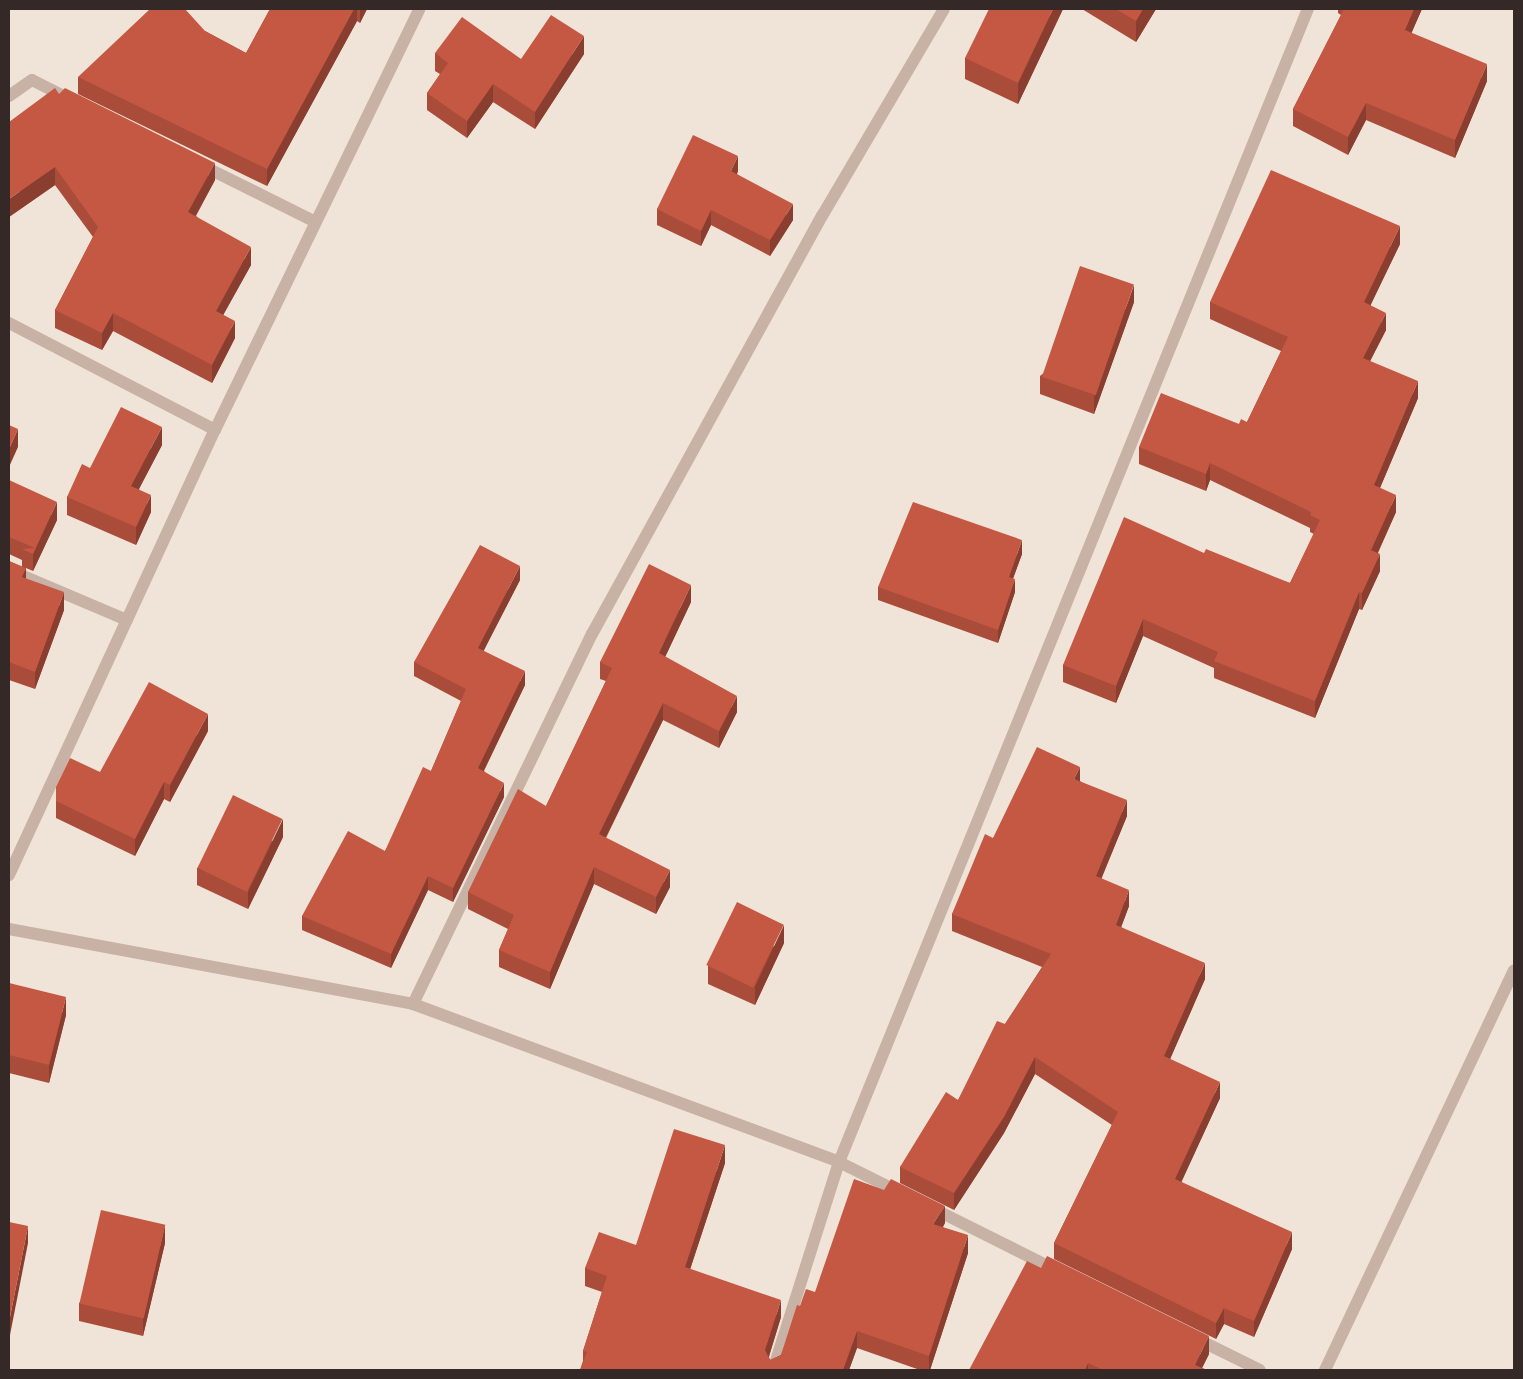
<!DOCTYPE html>
<style>
body{margin:0}
#map{position:relative;width:1523px;height:1379px;overflow:hidden;background:#f0e3d8;font-family:Rubik,sans-serif}
div>[style]{position:absolute}
[style*='--x']{left:calc(var(--x)*1px);top:calc(var(--y)*1px);width:calc(var(--w)*1px);rotate:calc(var(--a)*1deg)}
.minor>*{height:12px;margin:-6px;padding:0 6px;transform-origin:6px;border-radius:6px;background:#c8b2a5}
.wall>*{inset:0;background:#a94c3a}
.shaded-wall>*{inset:0;background:#893e2f}
.building>*{inset:0;background:#c45843;transform-origin:0 0}
span{translate:-50% -50%;white-space:nowrap;text-align:center;line-height:1.15;-webkit-text-stroke:4px #f8eee4;paint-order:stroke}
.frame{position:absolute;inset:0;border:10px solid #342926;pointer-events:none}
</style>
<div id="map">
<div class="minor">
<div style="--x:9;--y:96;--w:28;--a:-35"></div>
<div style="--x:32;--y:80;--w:39;--a:27"></div>
<div style="--x:201;--y:165;--w:126;--a:26.4"></div>
<div style="--x:9;--y:323;--w:232;--a:27.4"></div>
<div style="--x:9;--y:570;--w:128;--a:23"></div>
<div style="--x:9;--y:875;--w:490;--a:-65.2"></div>
<div style="--x:215;--y:430;--w:468;--a:-64.1"></div>
<div style="--x:9;--y:929;--w:411;--a:10.5"></div>
<div style="--x:413;--y:1004;--w:454;--a:20.3"></div>
<div style="--x:839;--y:1162;--w:69;--a:26.6"></div>
<div style="--x:413;--y:1004;--w:411;--a:-64.2"></div>
<div style="--x:592;--y:634;--w:477;--a:-61.2"></div>
<div style="--x:822;--y:216;--w:240;--a:-59.5"></div>
<div style="--x:930;--y:1207;--w:143;--a:26.6"></div>
<div style="--x:1195;--y:1338;--w:72;--a:26.2"></div>
<div style="--x:773;--y:1370;--w:218;--a:-72.4"></div>
<div style="--x:839;--y:1162;--w:1245;--a:-67.87"></div>
<div style="--x:1325;--y:1370;--w:442;--a:-64.7"></div>
</div>
<div class="wall">
<div style="clip-path:polygon(270px 9px,367px 9px,360px 23px,357px 21px,267px 186px,78px 94px,78px 77px,205px 31px,246px 53px)"></div>
<div style="clip-path:polygon(1063px 9px,1018px 104px,965px 79px,965px 58px)"></div>
<div style="clip-path:polygon(1082px 9px,1156px 9px,1136px 42px)"></div>
<div style="clip-path:polygon(1338px 9px,1422px 9px,1411px 33px,1487px 81px,1455px 158px,1366px 120px,1348px 155px,1293px 126px,1293px 109px,1341px 15px,1338px 13px)"></div>
<div style="clip-path:polygon(435px 53px,521px 59px,584px 54px,535px 129px,493px 102px,467px 138px,427px 110px,427px 93px,440px 74px,435px 71px)"></div>
<div style="clip-path:polygon(59px 94px,215px 180px,196px 216px,251px 265px,223px 315px,235px 338px,212px 383px,113px 331px,102px 350px,55px 328px,55px 310px,93px 237px,55px 185px,9px 217px)"></div>
<div style="clip-path:polygon(738px 171px,737px 174px,793px 220px,770px 256px,711px 225px,701px 246px,657px 225px,657px 209px)"></div>
<div style="clip-path:polygon(1400px 244px,1370px 305px,1386px 330px,1370px 361px,1418px 398px,1380px 488px,1396px 512px,1378px 553px,1380px 571px,1362px 610px,1359px 609px,1315px 718px,1214px 678px,1214px 668px,1143px 636px,1116px 703px,1063px 682px,1063px 665px,1204px 553px,1290px 583px,1314px 534px,1310px 532px,1310px 528px,1210px 480px,1206px 491px,1139px 464px,1139px 447px,1247px 422px,1281px 351px,1210px 319px,1210px 302px)"></div>
<div style="clip-path:polygon(1134px 302px,1094px 414px,1040px 394px,1040px 376px)"></div>
<div style="clip-path:polygon(162px 445px,139px 489px,151px 512px,136px 545px,67px 515px,67px 497px,90px 468px)"></div>
<div style="clip-path:polygon(9px 480px,57px 520px,33px 571px,26px 568px,26px 579px,64px 610px,35px 689px,9px 680px,9px 561px,22px 567px,22px 560px,9px 554px)"></div>
<div style="clip-path:polygon(1022px 554px,1013px 578px,1015px 592px,998px 643px,878px 600px,878px 587px)"></div>
<div style="clip-path:polygon(520px 580px,483px 651px,525px 685px,484px 771px,504px 797px,453px 902px,428px 890px,391px 968px,302px 930px,302px 916px,385px 851px,431px 771px,461px 701px,414px 676px,414px 662px)"></div>
<div style="clip-path:polygon(691px 602px,665px 657px,737px 712px,719px 748px,663px 720px,606px 838px,670px 887px,656px 914px,594px 884px,550px 989px,499px 967px,499px 950px,508px 929px,468px 909px,468px 892px,546px 806px,606px 681px,600px 679px,600px 662px)"></div>
<div style="clip-path:polygon(208px 731px,170px 802px,164px 799px,135px 856px,56px 818px,56px 787px,100px 772px)"></div>
<div style="clip-path:polygon(1080px 781px,1127px 816px,1101px 878px,1129px 906px,1121px 927px,1205px 979px,1170px 1059px,1220px 1098px,1181px 1182px,1292px 1249px,1254px 1337px,1224px 1324px,1216px 1339px,1054px 1259px,1054px 1243px,1112px 1125px,1035px 1074px,1004px 1133px,954px 1210px,900px 1183px,900px 1167px,958px 1100px,1005px 1024px,1042px 967px,952px 931px,952px 914px,993px 838px)"></div>
<div style="clip-path:polygon(283px 837px,248px 909px,197px 885px,197px 868px)"></div>
<div style="clip-path:polygon(784px 943px,755px 1005px,708px 984px,708px 966px)"></div>
<div style="clip-path:polygon(9px 983px,66px 1015px,49px 1083px,9px 1073px)"></div>
<div style="clip-path:polygon(725px 1163px,690px 1269px,781px 1317px,769px 1357px,770px 1360px,781px 1355px,800px 1306px,815px 1292px,945px 1223px,943px 1227px,968px 1253px,930px 1370px,920px 1370px,857px 1348px,849px 1370px,580px 1370px,583px 1361px,583px 1351px,602px 1292px,585px 1286px,585px 1268px,636px 1245px)"></div>
<div style="clip-path:polygon(165px 1243px,143px 1336px,79px 1321px,79px 1303px)"></div>
<div style="clip-path:polygon(1209px 1354px,1202px 1368px,1207px 1370px,969px 1370px)"></div>
</div>
<div class="shaded-wall">
<div style="clip-path:polygon(354px 9px,357px 9px,357px 21px,267px 186px,267px 169px)"></div>
<div style="clip-path:polygon(360px 9px,367px 9px,360px 23px)"></div>
<div style="clip-path:polygon(1053px 9px,1063px 9px,1018px 104px,1018px 83px)"></div>
<div style="clip-path:polygon(1143px 9px,1156px 9px,1136px 42px,1136px 21px)"></div>
<div style="clip-path:polygon(1414px 9px,1422px 9px,1405px 48px,1405px 30px)"></div>
<div style="clip-path:polygon(584px 36px,584px 54px,535px 129px,535px 112px)"></div>
<div style="clip-path:polygon(1487px 64px,1487px 81px,1455px 158px,1455px 140px)"></div>
<div style="clip-path:polygon(493px 84px,493px 102px,467px 138px,467px 121px)"></div>
<div style="clip-path:polygon(1366px 103px,1366px 120px,1348px 155px,1348px 137px)"></div>
<div style="clip-path:polygon(738px 156px,738px 171px,731px 186px,731px 171px)"></div>
<div style="clip-path:polygon(215px 163px,215px 180px,188px 229px,188px 212px)"></div>
<div style="clip-path:polygon(55px 167px,55px 185px,9px 217px,9px 199px)"></div>
<div style="clip-path:polygon(793px 204px,793px 220px,770px 256px,770px 240px)"></div>
<div style="clip-path:polygon(711px 210px,711px 225px,701px 246px,701px 231px)"></div>
<div style="clip-path:polygon(1400px 226px,1400px 244px,1364px 319px,1364px 302px)"></div>
<div style="clip-path:polygon(251px 247px,251px 265px,216px 328px,216px 311px)"></div>
<div style="clip-path:polygon(1134px 285px,1134px 302px,1094px 414px,1094px 397px)"></div>
<div style="clip-path:polygon(113px 313px,113px 331px,102px 350px,102px 333px)"></div>
<div style="clip-path:polygon(1386px 313px,1386px 330px,1363px 375px,1363px 358px)"></div>
<div style="clip-path:polygon(235px 321px,235px 338px,212px 383px,212px 365px)"></div>
<div style="clip-path:polygon(1418px 381px,1418px 398px,1374px 502px,1374px 485px)"></div>
<div style="clip-path:polygon(162px 427px,162px 445px,131px 504px,131px 486px)"></div>
<div style="clip-path:polygon(18px 429px,18px 447px,9px 467px,9px 449px)"></div>
<div style="clip-path:polygon(1210px 463px,1210px 480px,1206px 491px,1206px 474px)"></div>
<div style="clip-path:polygon(151px 495px,151px 512px,136px 545px,136px 527px)"></div>
<div style="clip-path:polygon(1396px 495px,1396px 512px,1371px 567px,1371px 550px)"></div>
<div style="clip-path:polygon(57px 502px,57px 520px,33px 571px,33px 554px)"></div>
<div style="clip-path:polygon(1022px 540px,1022px 554px,1009px 590px,1009px 577px)"></div>
<div style="clip-path:polygon(1380px 554px,1380px 571px,1362px 610px,1362px 593px)"></div>
<div style="clip-path:polygon(520px 566px,520px 580px,478px 662px,478px 648px)"></div>
<div style="clip-path:polygon(26px 568px,26px 586px,22px 577px)"></div>
<div style="clip-path:polygon(1015px 579px,1015px 592px,998px 643px,998px 630px)"></div>
<div style="clip-path:polygon(691px 585px,691px 602px,659px 670px,659px 653px)"></div>
<div style="clip-path:polygon(64px 592px,64px 610px,35px 689px,35px 672px)"></div>
<div style="clip-path:polygon(1359px 592px,1359px 609px,1315px 718px,1315px 701px)"></div>
<div style="clip-path:polygon(1143px 619px,1143px 636px,1116px 703px,1116px 686px)"></div>
<div style="clip-path:polygon(525px 671px,525px 685px,478px 782px,478px 768px)"></div>
<div style="clip-path:polygon(737px 696px,737px 712px,719px 748px,719px 731px)"></div>
<div style="clip-path:polygon(663px 703px,663px 720px,599px 851px,599px 834px)"></div>
<div style="clip-path:polygon(208px 714px,208px 731px,170px 802px,170px 785px)"></div>
<div style="clip-path:polygon(1080px 767px,1080px 783px,1074px 779px)"></div>
<div style="clip-path:polygon(164px 782px,164px 799px,135px 856px,135px 839px)"></div>
<div style="clip-path:polygon(504px 783px,504px 797px,453px 902px,453px 888px)"></div>
<div style="clip-path:polygon(1127px 800px,1127px 816px,1096px 892px,1096px 876px)"></div>
<div style="clip-path:polygon(283px 819px,283px 837px,248px 909px,248px 892px)"></div>
<div style="clip-path:polygon(594px 867px,594px 884px,550px 989px,550px 972px)"></div>
<div style="clip-path:polygon(670px 870px,670px 887px,656px 914px,656px 897px)"></div>
<div style="clip-path:polygon(428px 876px,428px 890px,391px 968px,391px 954px)"></div>
<div style="clip-path:polygon(1129px 890px,1129px 906px,1116px 941px,1116px 925px)"></div>
<div style="clip-path:polygon(784px 925px,784px 943px,755px 1005px,755px 987px)"></div>
<div style="clip-path:polygon(1205px 963px,1205px 979px,1164px 1073px,1164px 1056px)"></div>
<div style="clip-path:polygon(66px 997px,66px 1015px,49px 1083px,49px 1065px)"></div>
<div style="clip-path:polygon(1035px 1057px,1035px 1074px,1004px 1133px,954px 1210px,954px 1193px)"></div>
<div style="clip-path:polygon(1220px 1082px,1220px 1098px,1175px 1196px,1175px 1179px)"></div>
<div style="clip-path:polygon(725px 1145px,725px 1163px,685px 1285px,685px 1267px)"></div>
<div style="clip-path:polygon(945px 1206px,945px 1223px,933px 1241px,933px 1224px)"></div>
<div style="clip-path:polygon(165px 1225px,165px 1243px,143px 1336px,143px 1318px)"></div>
<div style="clip-path:polygon(28px 1226px,28px 1243px,9px 1340px,9px 1322px)"></div>
<div style="clip-path:polygon(1292px 1232px,1292px 1249px,1254px 1337px,1254px 1321px)"></div>
<div style="clip-path:polygon(968px 1235px,968px 1253px,930px 1370px,929px 1370px,929px 1356px)"></div>
<div style="clip-path:polygon(781px 1300px,781px 1317px,765px 1368px,765px 1350px)"></div>
<div style="clip-path:polygon(1224px 1308px,1224px 1324px,1216px 1339px,1216px 1323px)"></div>
<div style="clip-path:polygon(857px 1331px,857px 1348px,849px 1370px,843px 1370px)"></div>
<div style="clip-path:polygon(1209px 1336px,1209px 1354px,1201px 1370px,1195px 1365px)"></div>
<div style="clip-path:polygon(1088px 1363px,1088px 1370px,1085px 1370px)"></div>
</div>
<div class="building">
<div style="clip-path:polygon(150px 9px,185px 9px,205px 31px,246px 53px,270px 9px,354px 9px,267px 169px,78px 77px)"></div>
<div style="clip-path:polygon(989px 9px,1053px 9px,1018px 83px,965px 58px)"></div>
<div style="clip-path:polygon(1116px 9px,1143px 9px,1136px 21px)"></div>
<div style="clip-path:polygon(1344px 9px,1414px 9px,1405px 30px,1487px 64px,1455px 140px,1366px 103px,1348px 137px,1293px 109px)"></div>
<div style="clip-path:polygon(551px 15px,584px 36px,535px 112px,493px 84px,467px 121px,427px 93px,448px 63px,435px 53px,462px 17px,521px 59px)"></div>
<div style="clip-path:polygon(55px 88px,59px 94px,65px 88px,215px 163px,188px 212px,251px 247px,216px 311px,235px 321px,212px 365px,113px 313px,102px 333px,55px 310px,98px 227px,55px 167px,9px 199px,9px 122px)"></div>
<div style="clip-path:polygon(693px 135px,738px 156px,731px 171px,793px 204px,770px 240px,711px 210px,701px 231px,657px 209px)"></div>
<div style="clip-path:polygon(1271px 170px,1400px 226px,1364px 302px,1386px 313px,1363px 358px,1418px 381px,1374px 485px,1396px 495px,1371px 550px,1380px 554px,1362px 593px,1359px 592px,1315px 701px,1214px 661px,1218px 652px,1143px 619px,1116px 686px,1063px 665px,1124px 517px,1204px 553px,1206px 549px,1290px 583px,1320px 520px,1310px 515px,1311px 512px,1210px 463px,1206px 474px,1139px 447px,1161px 393px,1239px 424px,1241px 419px,1247px 422px,1288px 337px,1210px 302px)"></div>
<div style="left:1080px;top:266px;width:57px;height:117px;rotate:19deg"></div>
<div style="clip-path:polygon(121px 407px,162px 427px,131px 486px,151px 495px,136px 527px,67px 497px,82px 464px,90px 468px)"></div>
<div style="clip-path:polygon(9px 425px,18px 429px,9px 449px)"></div>
<div style="clip-path:polygon(9px 480px,57px 502px,33px 554px,22px 549px,35px 548px,9px 537px)"></div>
<div style="clip-path:polygon(913px 502px,1022px 540px,1009px 577px,1015px 579px,998px 630px,878px 587px)"></div>
<div style="clip-path:polygon(480px 545px,520px 566px,478px 648px,525px 671px,478px 768px,504px 783px,453px 888px,428px 876px,391px 954px,302px 916px,348px 831px,385px 851px,423px 767px,431px 771px,466px 689px,414px 662px)"></div>
<div style="clip-path:polygon(9px 561px,26px 568px,22px 577px,64px 592px,35px 672px,9px 662px)"></div>
<div style="clip-path:polygon(649px 564px,691px 585px,659px 653px,737px 696px,719px 731px,663px 703px,599px 834px,670px 870px,656px 897px,594px 867px,550px 972px,499px 950px,514px 915px,468px 892px,518px 789px,546px 806px,612px 668px,600px 662px)"></div>
<div style="clip-path:polygon(149px 682px,208px 714px,170px 785px,164px 782px,135px 839px,56px 801px,56px 787px,70px 758px,100px 772px)"></div>
<div style="clip-path:polygon(1037px 747px,1080px 767px,1074px 779px,1127px 800px,1096px 876px,1129px 890px,1116px 925px,1205px 963px,1164px 1056px,1220px 1082px,1175px 1179px,1292px 1232px,1254px 1321px,1224px 1308px,1216px 1323px,1054px 1243px,1118px 1112px,1035px 1057px,1004px 1117px,954px 1193px,900px 1167px,946px 1092px,958px 1100px,997px 1021px,1005px 1024px,1051px 954px,952px 914px,985px 834px,993px 838px)"></div>
<div style="left:233px;top:795px;width:55px;height:81px;rotate:26deg"></div>
<div style="left:737px;top:902px;width:52px;height:70px;rotate:26deg"></div>
<div style="clip-path:polygon(9px 983px,66px 997px,49px 1065px,9px 1055px)"></div>
<div style="clip-path:polygon(674px 1129px,725px 1145px,685px 1267px,781px 1300px,765px 1350px,770px 1360px,781px 1355px,797px 1305px,800px 1306px,806px 1289px,815px 1292px,854px 1179px,884px 1190px,891px 1179px,945px 1206px,933px 1224px,968px 1235px,929px 1356px,857px 1331px,843px 1370px,580px 1370px,587px 1352px,583px 1351px,607px 1276px,585px 1268px,599px 1232px,636px 1245px)"></div>
<div style="left:101px;top:1210px;width:66px;height:96px;rotate:13deg"></div>
<div style="clip-path:polygon(9px 1222px,28px 1226px,9px 1322px)"></div>
<div style="clip-path:polygon(1047px 1256px,1209px 1336px,1195px 1365px,1207px 1370px,1103px 1370px,1088px 1363px,1085px 1370px,969px 1370px,1027px 1261px,1041px 1268px)"></div>
</div>
<div class="frame"></div>
</div>
